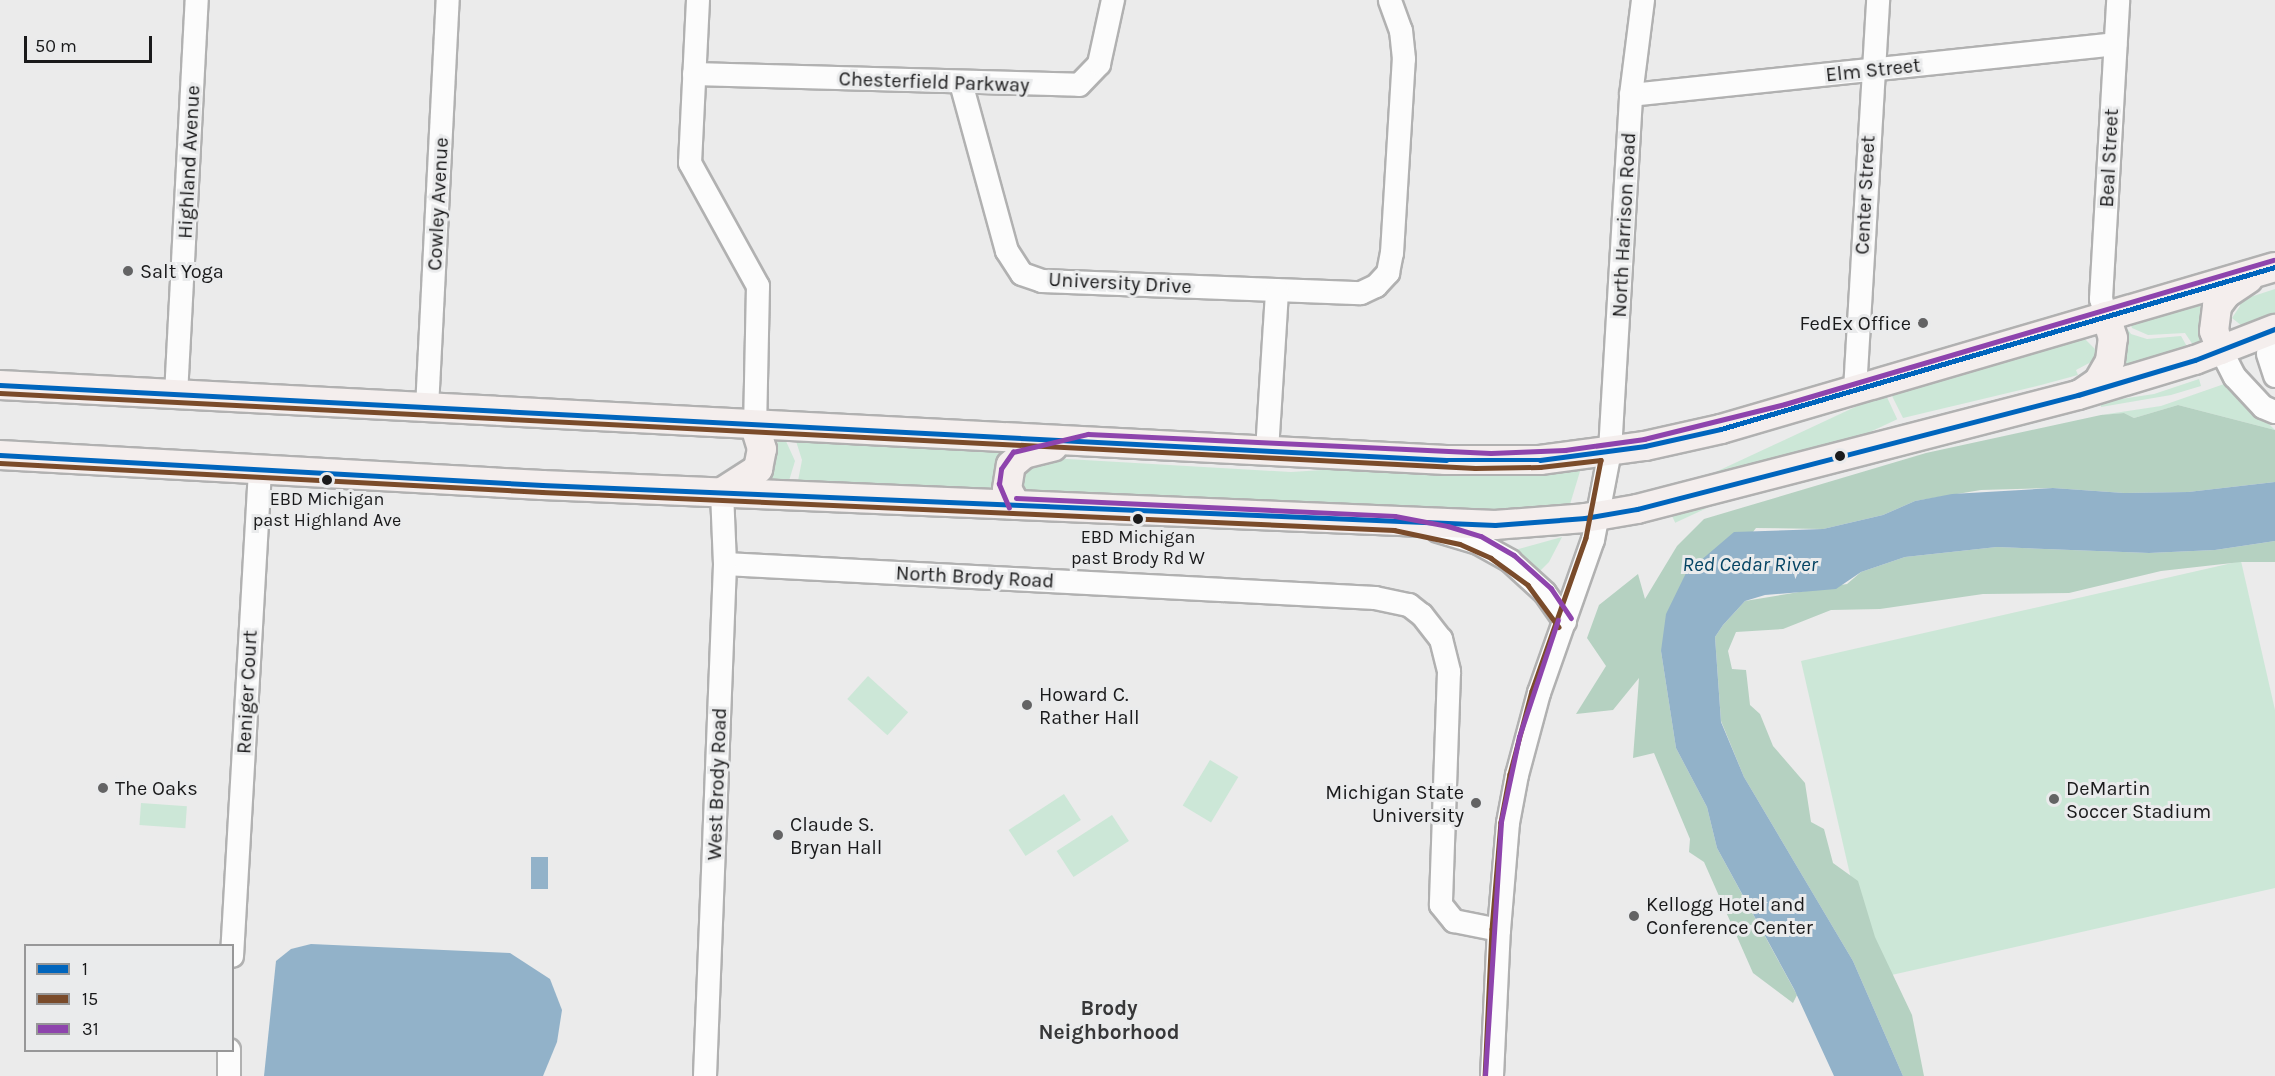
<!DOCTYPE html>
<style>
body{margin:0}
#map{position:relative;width:2275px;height:1076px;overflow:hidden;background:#ebebeb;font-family:Karla,sans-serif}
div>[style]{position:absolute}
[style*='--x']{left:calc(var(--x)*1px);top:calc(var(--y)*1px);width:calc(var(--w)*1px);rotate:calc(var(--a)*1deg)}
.green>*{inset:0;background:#cce7d7;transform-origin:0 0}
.forest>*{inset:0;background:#b5d1c1}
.water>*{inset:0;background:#92b2c9;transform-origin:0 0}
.roads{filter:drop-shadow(2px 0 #b1b1b1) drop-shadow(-2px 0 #b1b1b1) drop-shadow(0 2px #b1b1b1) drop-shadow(0 -2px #b1b1b1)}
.minor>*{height:22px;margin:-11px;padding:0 11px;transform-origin:11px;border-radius:11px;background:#fcfcfc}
.major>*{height:28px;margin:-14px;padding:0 14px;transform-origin:14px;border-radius:14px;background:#f4eeed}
.bus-1>*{height:4.5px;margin:-2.25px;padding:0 2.25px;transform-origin:2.25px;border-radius:2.25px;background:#0065bd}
.bus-2>*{height:4.5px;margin:-2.25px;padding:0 2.25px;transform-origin:2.25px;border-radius:2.25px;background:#7a4b2a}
.bus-3>*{height:4.5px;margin:-2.25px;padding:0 2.25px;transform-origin:2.25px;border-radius:2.25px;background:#8e44ad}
.dots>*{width:16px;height:16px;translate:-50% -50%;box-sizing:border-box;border:3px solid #eaebec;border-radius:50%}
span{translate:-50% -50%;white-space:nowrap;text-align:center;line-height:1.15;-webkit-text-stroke:6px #eaebec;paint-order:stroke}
.bus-label{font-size:18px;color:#1a1a1b}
.street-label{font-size:20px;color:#1a1a1b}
.poi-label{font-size:20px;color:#1a1a1b}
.left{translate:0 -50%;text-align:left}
.right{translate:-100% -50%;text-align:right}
.water-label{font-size:21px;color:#054464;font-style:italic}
.neighbourhood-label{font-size:21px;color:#373738;font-weight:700}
.legend{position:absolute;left:24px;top:944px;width:210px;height:108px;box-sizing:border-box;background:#eaebec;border:2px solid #979798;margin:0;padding:8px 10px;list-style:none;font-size:18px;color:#1a1a1b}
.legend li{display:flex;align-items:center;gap:12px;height:30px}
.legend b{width:30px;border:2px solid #979798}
.scale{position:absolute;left:24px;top:36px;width:128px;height:27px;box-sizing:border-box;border:3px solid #1a1a1b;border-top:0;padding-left:8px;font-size:18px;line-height:21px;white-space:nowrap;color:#1a1a1b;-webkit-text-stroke:4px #eaebec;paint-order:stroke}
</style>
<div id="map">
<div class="green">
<div style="clip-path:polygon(2275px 289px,2275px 318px,2242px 326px,2232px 318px,2240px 306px,2238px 301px)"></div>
<div style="clip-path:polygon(2200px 303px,2206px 341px,2195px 348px,2185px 333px,2148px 335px,2132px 328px,2129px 322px)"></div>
<div style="clip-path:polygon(2124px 324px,2131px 334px,2147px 339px,2181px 336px,2189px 350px,2124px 367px)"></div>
<div style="clip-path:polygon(2085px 339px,2096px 350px,2093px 361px,2076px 370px,2078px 375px,2041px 385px,1903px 418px,1890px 392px,2064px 341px)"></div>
<div style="clip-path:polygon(2199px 379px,2201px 386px,2171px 395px,2101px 407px,2101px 402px,2154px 394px)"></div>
<div style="clip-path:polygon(2227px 383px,2275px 430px,2178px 405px,2134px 418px,2124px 413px,2101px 415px,2161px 406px)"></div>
<div style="left:1885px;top:393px;width:29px;height:245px;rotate:65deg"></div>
<div style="clip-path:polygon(795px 438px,1008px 449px,995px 494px,797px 486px,802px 460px)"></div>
<div style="clip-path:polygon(778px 439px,785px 439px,795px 461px,788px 484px,771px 481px)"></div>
<div style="clip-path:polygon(1050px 458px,1291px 472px,1371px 467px,1581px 468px,1568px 511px,1533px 514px,1028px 496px,1022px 489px,1027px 469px)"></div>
<div style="clip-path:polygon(1562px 537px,1549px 562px,1539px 572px,1511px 551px)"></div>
<div style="clip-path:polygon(2241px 561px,2275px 710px,2275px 888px,1874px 979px,1801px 661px)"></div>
<div style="left:868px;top:676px;width:54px;height:31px;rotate:42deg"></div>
<div style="left:1210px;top:760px;width:33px;height:53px;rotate:31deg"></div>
<div style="left:1064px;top:794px;width:31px;height:66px;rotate:57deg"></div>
<div style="left:141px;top:803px;width:46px;height:22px;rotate:4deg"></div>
<div style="left:1112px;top:815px;width:31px;height:66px;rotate:57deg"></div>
</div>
<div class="forest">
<div style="clip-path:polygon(2178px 405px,2275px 430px,2275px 482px,2188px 492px,2124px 493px,2053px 488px,1981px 490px,1915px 501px,1883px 515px,1823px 529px,1756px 528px,1661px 651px,1676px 748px,1707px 807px,1717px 848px,1797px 995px,1793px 1003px,1753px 973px,1704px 862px,1689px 852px,1690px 839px,1654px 753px,1633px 758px,1639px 678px,1613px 710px,1576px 714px,1606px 666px,1587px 638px,1599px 605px,1638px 574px,1645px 599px,1677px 546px,1704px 519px,1926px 453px,2101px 415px,2124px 413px,2134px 418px)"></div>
<div style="clip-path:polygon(2275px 541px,2275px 562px,2241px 562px,2161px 571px,2069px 593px,1983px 594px,1880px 609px,1831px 610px,1783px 629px,1736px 632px,1728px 651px,1732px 669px,1746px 670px,1750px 705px,1760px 714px,1773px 746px,1805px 783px,1811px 822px,1824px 829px,1833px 863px,1858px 881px,1875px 937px,1912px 1015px,1924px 1076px,1903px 1076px,1853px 961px,1744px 777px,1721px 721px,1715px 637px,1723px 625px,1745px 601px,1847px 584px,1861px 572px,1905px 557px,1997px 547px,2149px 553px,2215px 550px)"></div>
</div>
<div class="water">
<div style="clip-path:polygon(2275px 482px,2275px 541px,2215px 550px,2149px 553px,1997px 547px,1905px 557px,1861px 572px,1836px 589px,1765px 595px,1745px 601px,1723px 625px,1715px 637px,1721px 722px,1744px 777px,1853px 961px,1903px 1076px,1834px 1076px,1794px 989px,1717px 848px,1707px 807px,1676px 748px,1661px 651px,1666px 614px,1686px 573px,1734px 532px,1823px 529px,1883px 515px,1915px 501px,1952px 494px,2053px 488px,2124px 493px,2188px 492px)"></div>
<div style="left:531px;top:857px;width:17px;height:32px"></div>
<div style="clip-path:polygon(311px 944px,510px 953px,550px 979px,562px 1010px,557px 1042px,543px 1076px,264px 1076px,276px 961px,291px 949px)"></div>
</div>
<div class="roads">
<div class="minor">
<div style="--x:698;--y:0;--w:163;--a:92.8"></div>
<div style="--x:690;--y:163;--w:141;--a:61.1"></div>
<div style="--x:758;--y:286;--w:140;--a:91.2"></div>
<div style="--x:694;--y:74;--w:385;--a:1.6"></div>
<div style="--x:1079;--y:85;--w:29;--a:-46"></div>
<div style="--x:1099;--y:64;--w:66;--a:-77.7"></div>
<div style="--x:961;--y:83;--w:174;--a:74.7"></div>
<div style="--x:1007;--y:251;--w:27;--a:57"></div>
<div style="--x:1022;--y:274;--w:21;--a:19"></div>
<div style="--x:1042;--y:281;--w:319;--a:2.2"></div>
<div style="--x:1361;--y:293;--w:17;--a:-25"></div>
<div style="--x:1376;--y:286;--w:18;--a:-47"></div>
<div style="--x:1388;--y:273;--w:20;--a:-79"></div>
<div style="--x:1392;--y:253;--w:194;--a:-86.5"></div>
<div style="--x:1404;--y:59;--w:28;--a:-96"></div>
<div style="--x:1401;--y:31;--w:33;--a:-110"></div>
<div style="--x:1631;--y:95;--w:487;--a:-6"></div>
<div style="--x:2106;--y:316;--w:18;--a:-106"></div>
<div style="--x:2101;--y:299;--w:299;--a:-86.7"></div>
<div style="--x:2272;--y:330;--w:24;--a:99"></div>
<div style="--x:2268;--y:354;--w:23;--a:72"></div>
<div style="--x:2221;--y:350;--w:30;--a:63"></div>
<div style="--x:2235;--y:377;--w:41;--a:47"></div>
<div style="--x:2263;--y:407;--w:13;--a:23"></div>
<div style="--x:1855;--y:390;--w:391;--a:-86.6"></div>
<div style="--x:176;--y:395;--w:396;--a:-87"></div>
<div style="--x:427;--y:408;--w:409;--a:-87.1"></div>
<div style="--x:1267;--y:451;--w:161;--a:-86.4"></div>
<div style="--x:1438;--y:531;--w:42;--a:16.7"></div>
<div style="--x:1478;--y:543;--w:37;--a:29"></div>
<div style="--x:1510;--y:561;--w:47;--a:42.4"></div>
<div style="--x:1545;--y:593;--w:35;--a:55"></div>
<div style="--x:725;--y:564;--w:651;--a:2.99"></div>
<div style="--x:1375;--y:598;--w:35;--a:12"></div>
<div style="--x:1409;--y:605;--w:16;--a:38"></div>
<div style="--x:1422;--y:615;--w:31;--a:52"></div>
<div style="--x:1441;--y:639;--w:34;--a:76"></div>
<div style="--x:1449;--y:672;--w:233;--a:92"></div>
<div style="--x:1441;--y:905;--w:21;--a:51"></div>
<div style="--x:1454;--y:921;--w:46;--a:11.3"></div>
<div style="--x:232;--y:956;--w:487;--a:-86.7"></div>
<div style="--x:229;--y:1076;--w:26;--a:-90"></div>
<div style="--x:705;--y:1076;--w:512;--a:-87.76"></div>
<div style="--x:725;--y:564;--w:72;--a:-92.4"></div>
<div style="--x:1492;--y:1076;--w:146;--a:-87.3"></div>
<div style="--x:1499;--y:930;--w:107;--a:-85.2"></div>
<div style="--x:1508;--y:823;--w:49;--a:-79.4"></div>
<div style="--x:1517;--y:775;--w:85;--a:-75"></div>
<div style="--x:1539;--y:693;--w:162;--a:-70.6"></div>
<div style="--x:1593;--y:540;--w:91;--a:-79.2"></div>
<div style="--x:1610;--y:451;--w:357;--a:-86.6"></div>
<div style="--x:1631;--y:95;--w:96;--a:-82.8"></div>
</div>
<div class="major">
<div style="--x:2221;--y:350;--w:20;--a:-110"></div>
<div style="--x:2214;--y:331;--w:25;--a:-83"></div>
<div style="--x:2217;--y:306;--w:15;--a:-53"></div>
<div style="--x:2226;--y:294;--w:27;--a:-34"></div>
<div style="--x:0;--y:385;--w:1448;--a:2.97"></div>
<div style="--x:1446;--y:460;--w:94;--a:0"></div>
<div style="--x:1540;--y:460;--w:106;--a:-7.6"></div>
<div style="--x:1645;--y:446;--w:78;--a:-12.6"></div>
<div style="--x:1721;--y:429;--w:577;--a:-16.3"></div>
<div style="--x:2082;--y:393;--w:19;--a:-35"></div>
<div style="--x:2098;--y:382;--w:24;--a:-60"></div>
<div style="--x:2110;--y:361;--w:23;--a:-83"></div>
<div style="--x:2113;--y:338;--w:23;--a:-108"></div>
<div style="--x:0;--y:455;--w:543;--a:3.17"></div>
<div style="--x:542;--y:485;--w:954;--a:2.4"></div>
<div style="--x:1495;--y:525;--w:90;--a:-4.4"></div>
<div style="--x:1585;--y:518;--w:53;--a:-9.8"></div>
<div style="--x:1637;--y:509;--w:455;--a:-14.5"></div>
<div style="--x:2078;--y:395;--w:122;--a:-16.7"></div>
<div style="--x:2195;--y:360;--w:86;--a:-21.2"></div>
<div style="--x:722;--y:492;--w:43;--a:-32.6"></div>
<div style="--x:758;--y:469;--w:20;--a:-79"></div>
<div style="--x:762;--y:449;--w:24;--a:-107"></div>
<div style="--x:1016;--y:505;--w:18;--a:-119"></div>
<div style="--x:1007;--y:489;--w:24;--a:-81"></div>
<div style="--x:1011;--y:465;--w:17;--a:-40"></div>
<div style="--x:1024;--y:454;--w:30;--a:-14"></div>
</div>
</div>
<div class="bus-1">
<div style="--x:0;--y:385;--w:1448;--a:2.97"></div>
<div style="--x:1446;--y:460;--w:94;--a:0"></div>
<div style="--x:1540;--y:460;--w:106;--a:-7.6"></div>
<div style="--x:1645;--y:446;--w:78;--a:-12.6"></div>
<div style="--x:1721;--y:429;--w:577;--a:-16.3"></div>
<div style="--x:0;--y:455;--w:543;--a:3.17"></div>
<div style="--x:542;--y:485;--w:954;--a:2.4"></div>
<div style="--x:1495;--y:525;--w:90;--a:-4.4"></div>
<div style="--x:1585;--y:518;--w:53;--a:-9.8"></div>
<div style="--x:1637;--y:509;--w:455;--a:-14.5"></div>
<div style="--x:2078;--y:395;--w:122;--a:-16.7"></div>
<div style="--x:2195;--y:360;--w:86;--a:-21.2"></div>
</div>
<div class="bus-2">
<div style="--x:0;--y:393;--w:1477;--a:2.91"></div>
<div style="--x:1475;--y:468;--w:65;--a:-0.9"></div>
<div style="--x:1540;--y:467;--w:61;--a:-6.5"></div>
<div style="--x:1601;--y:460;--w:79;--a:100.9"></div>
<div style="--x:1586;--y:538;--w:162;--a:109.4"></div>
<div style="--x:1532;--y:691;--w:86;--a:104.8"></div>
<div style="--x:1510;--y:774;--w:49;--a:100.6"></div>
<div style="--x:1501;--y:822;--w:107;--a:94.8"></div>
<div style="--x:1492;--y:929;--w:147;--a:92.7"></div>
<div style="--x:0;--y:463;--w:543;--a:3.06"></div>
<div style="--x:542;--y:492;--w:853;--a:2.55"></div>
<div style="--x:1394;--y:530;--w:67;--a:12"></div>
<div style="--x:1460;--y:544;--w:34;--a:24"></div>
<div style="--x:1491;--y:558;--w:46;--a:36.1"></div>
<div style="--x:1528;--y:585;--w:52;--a:53.6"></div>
</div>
<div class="bus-3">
<div style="--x:1016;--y:498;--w:379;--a:2.7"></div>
<div style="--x:1395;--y:516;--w:54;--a:10.7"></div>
<div style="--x:1448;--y:526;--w:34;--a:17"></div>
<div style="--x:1481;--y:536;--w:38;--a:30"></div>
<div style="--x:1514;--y:555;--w:50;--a:41.7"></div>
<div style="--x:1551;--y:588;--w:36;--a:56"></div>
<div style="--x:1009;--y:508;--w:26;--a:-113"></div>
<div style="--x:999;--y:484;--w:15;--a:-82"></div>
<div style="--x:1001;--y:469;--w:21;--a:-55"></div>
<div style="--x:1013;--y:452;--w:77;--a:-13.5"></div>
<div style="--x:1088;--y:434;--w:403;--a:2.7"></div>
<div style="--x:1491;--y:453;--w:74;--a:-2.3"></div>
<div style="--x:1565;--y:450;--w:80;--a:-7.9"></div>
<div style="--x:1644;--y:439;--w:145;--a:-13.9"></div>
<div style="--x:1785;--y:404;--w:509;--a:-16.44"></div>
<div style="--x:1485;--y:1076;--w:255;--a:-86.4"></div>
<div style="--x:1501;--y:822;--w:87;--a:-78"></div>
<div style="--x:1519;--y:737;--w:123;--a:-71.6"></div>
</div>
<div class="dots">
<div style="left:128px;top:271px;background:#636364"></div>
<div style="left:1923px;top:323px;background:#636364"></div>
<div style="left:1840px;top:456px;background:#1a1a1b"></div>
<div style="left:327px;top:480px;background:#1a1a1b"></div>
<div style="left:1138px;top:519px;background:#1a1a1b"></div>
<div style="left:1027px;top:705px;background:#636364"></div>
<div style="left:103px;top:788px;background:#636364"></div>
<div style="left:2054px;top:799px;background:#636364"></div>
<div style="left:1476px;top:803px;background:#636364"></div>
<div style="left:778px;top:835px;background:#636364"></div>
<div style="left:1634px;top:916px;background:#636364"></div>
</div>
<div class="bus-label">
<span style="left:327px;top:510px">EBD Michigan<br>past Highland Ave</span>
<span style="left:1138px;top:548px">EBD Michigan<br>past Brody Rd W</span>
</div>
<div class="street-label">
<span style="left:1873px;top:70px;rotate:-6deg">Elm Street</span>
<span style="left:934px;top:82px;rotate:2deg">Chesterfield Parkway</span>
<span style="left:2109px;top:158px;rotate:-87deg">Beal Street</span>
<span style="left:189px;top:162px;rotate:-87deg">Highland Avenue</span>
<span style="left:1865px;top:195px;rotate:-87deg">Center Street</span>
<span style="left:438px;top:204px;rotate:-87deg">Cowley Avenue</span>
<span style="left:1624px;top:225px;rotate:-87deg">North Harrison Road</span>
<span style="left:1120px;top:283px;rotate:3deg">University Drive</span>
<span style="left:975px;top:577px;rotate:3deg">North Brody Road</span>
<span style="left:247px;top:692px;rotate:-87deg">Reniger Court</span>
<span style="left:717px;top:784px;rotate:-88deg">West Brody Road</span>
</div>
<div class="poi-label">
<span class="left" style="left:140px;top:271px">Salt Yoga</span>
<span class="right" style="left:1911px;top:323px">FedEx Office</span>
<span class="left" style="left:1039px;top:706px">Howard C.<br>Rather Hall</span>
<span class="left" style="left:115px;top:788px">The Oaks</span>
<span class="left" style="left:2066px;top:800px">DeMartin<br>Soccer Stadium</span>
<span class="right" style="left:1464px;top:804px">Michigan State<br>University</span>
<span class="left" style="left:790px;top:836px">Claude S.<br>Bryan Hall</span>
<span class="left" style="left:1646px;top:916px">Kellogg Hotel and<br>Conference Center</span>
</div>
<div class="water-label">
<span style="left:1750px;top:564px">Red Cedar River</span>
</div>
<div class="neighbourhood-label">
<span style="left:1109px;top:1020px">Brody<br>Neighborhood</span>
</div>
<ul class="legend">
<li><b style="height:8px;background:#0065bd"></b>1</li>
<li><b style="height:8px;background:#7a4b2a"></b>15</li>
<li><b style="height:8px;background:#8e44ad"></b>31</li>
</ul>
<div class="scale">50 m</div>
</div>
